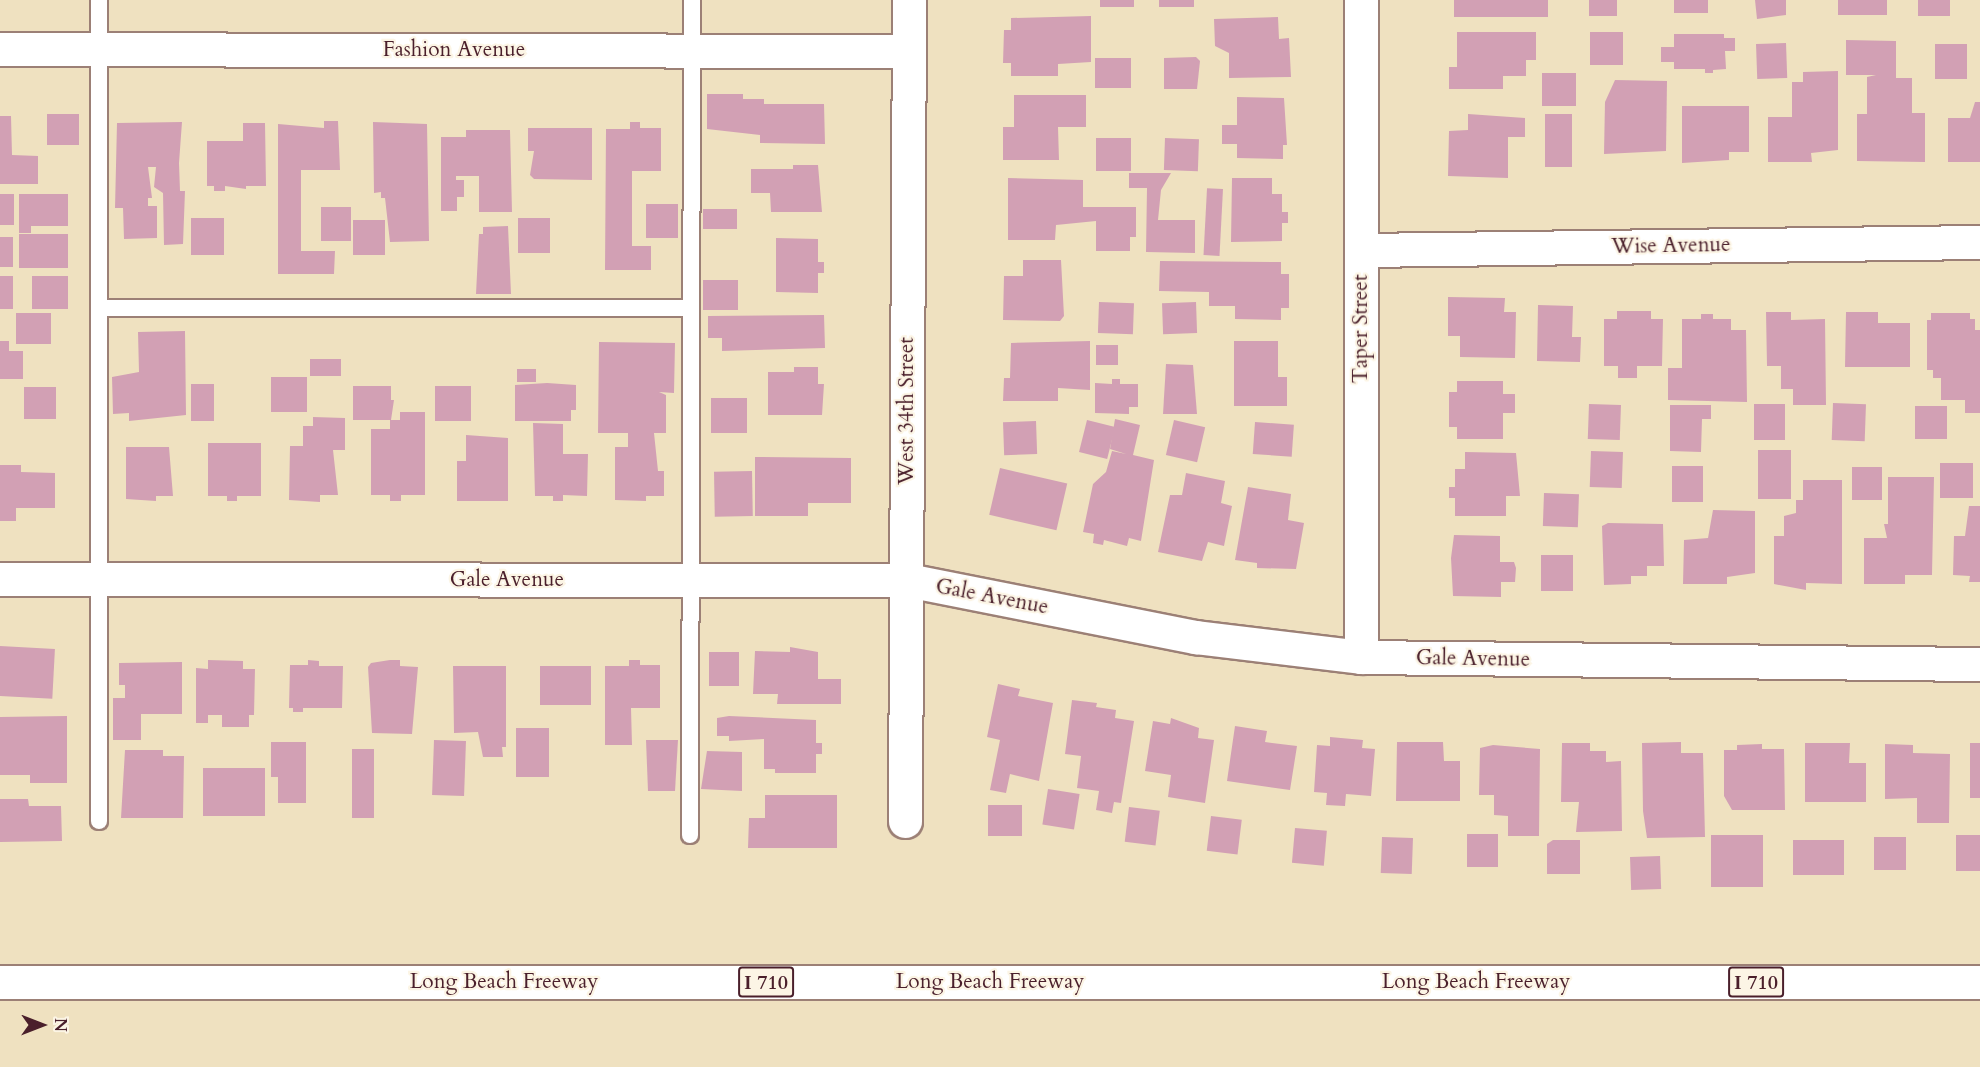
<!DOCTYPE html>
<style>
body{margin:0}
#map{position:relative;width:1980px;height:1067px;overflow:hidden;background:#efe1c0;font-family:Cardo,serif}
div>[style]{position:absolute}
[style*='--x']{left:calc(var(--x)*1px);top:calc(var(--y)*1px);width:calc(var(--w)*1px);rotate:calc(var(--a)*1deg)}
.building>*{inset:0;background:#d2a0b4;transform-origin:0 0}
.roads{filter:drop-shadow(2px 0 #9c8076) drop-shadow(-2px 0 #9c8076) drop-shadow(0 2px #9c8076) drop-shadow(0 -2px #9c8076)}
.lane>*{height:16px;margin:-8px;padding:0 8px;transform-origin:8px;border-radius:8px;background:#fff}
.street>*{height:33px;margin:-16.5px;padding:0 16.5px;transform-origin:16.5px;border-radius:16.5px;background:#fff}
.highway>*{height:33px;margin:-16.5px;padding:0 16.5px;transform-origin:16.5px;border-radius:16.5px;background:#fff}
span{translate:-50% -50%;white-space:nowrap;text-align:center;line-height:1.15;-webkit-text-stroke:4.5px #fcf5e5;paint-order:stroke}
.shield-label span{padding:2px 4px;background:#fcf5e5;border:2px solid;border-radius:4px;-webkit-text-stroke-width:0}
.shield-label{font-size:20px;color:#4a1f2b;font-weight:700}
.street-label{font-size:21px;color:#4a1f2b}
.north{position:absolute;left:12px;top:995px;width:60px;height:60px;-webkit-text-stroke:4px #fcf5e5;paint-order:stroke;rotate:90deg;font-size:16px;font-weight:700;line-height:24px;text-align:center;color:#4a1f2b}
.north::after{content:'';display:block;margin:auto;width:21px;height:27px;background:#4a1f2b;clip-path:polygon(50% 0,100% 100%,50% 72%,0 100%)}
</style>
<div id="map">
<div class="building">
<div style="left:1100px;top:0;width:34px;height:7px"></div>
<div style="left:1159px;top:0;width:35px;height:7px"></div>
<div style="left:1454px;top:0;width:94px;height:17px"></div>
<div style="left:1589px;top:0;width:28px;height:16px"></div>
<div style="left:1674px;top:0;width:34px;height:13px"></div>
<div style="clip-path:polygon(1755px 0,1786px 0,1786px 15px,1757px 19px)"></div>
<div style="left:1838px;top:0;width:49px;height:15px"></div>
<div style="left:1918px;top:0;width:32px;height:16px"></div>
<div style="clip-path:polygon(1091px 16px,1091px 62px,1058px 64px,1058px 76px,1011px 76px,1011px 63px,1003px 63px,1004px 30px,1011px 30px,1011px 18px)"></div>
<div style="clip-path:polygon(1278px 17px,1279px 39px,1289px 38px,1291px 77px,1229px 78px,1229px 53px,1215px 46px,1214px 19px)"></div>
<div style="clip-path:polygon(1457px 32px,1536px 32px,1536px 60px,1526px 60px,1526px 76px,1503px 76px,1503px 89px,1449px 89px,1449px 67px,1457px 67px)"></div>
<div style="left:1590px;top:32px;width:33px;height:33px"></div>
<div style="clip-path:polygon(1674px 34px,1724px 34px,1724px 38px,1735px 38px,1735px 51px,1725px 51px,1726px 69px,1713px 70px,1713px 73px,1705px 73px,1705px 69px,1674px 69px,1674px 62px,1661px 62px,1661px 47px,1674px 47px)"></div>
<div style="clip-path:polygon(1846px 40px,1896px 41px,1896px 78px,1912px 78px,1912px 113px,1925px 113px,1925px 162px,1857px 161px,1857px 114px,1867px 114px,1867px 77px,1876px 75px,1846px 75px)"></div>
<div style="left:1786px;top:43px;width:35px;height:30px;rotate:88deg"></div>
<div style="left:1935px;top:44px;width:32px;height:35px"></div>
<div style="clip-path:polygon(1196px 57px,1200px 61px,1197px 89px,1164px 89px,1164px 58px)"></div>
<div style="left:1131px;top:58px;width:30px;height:36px;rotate:90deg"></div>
<div style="clip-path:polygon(1838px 71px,1838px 150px,1811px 153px,1812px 162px,1768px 162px,1768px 117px,1792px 117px,1792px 82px,1803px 82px,1803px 72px)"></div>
<div style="left:1542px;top:73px;width:34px;height:33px"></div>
<div style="clip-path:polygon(1615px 80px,1667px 81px,1666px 151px,1604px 154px,1605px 102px)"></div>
<div style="clip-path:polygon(707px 94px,743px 94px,743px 99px,764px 99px,764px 104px,824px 104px,825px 144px,760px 143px,760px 135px,707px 129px)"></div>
<div style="clip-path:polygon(1014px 95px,1086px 95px,1086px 127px,1058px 127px,1059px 160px,1003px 160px,1003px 127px,1014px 127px)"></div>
<div style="clip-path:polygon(1237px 97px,1284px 98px,1287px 145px,1283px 145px,1283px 159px,1237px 158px,1237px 144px,1222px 144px,1222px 125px,1237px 125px)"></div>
<div style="clip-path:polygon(1975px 102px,1980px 102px,1980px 162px,1948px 162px,1948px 118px,1970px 118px)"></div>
<div style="clip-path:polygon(1682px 106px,1749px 106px,1749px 152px,1729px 152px,1729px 160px,1682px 163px)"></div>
<div style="left:47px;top:114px;width:32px;height:31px"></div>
<div style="clip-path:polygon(1468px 114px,1525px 118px,1525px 137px,1508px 137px,1508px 178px,1448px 176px,1449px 131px,1468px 130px)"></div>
<div style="left:1545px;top:114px;width:27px;height:53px"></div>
<div style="clip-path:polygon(0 116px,11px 116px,12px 155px,38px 156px,38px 184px,0 184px)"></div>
<div style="clip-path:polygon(324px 121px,338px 121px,340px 170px,301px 170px,301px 251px,335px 251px,334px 274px,278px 274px,278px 124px,324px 128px)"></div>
<div style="clip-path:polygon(182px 122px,179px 163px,180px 191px,185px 191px,183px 244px,164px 245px,163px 193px,154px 187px,156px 167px,148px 167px,152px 198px,148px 198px,148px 206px,157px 206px,157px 238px,124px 239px,123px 208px,115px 208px,117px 123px)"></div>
<div style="clip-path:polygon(373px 122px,427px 124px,429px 241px,390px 242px,385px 198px,381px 198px,381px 192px,374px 193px)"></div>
<div style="clip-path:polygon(630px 122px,640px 122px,640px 128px,661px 128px,661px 171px,632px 171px,632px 246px,651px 246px,651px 270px,605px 270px,606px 129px,630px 129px)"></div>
<div style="clip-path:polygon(243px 123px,265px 123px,266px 186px,246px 186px,246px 189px,225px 186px,225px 191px,214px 191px,214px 186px,207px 186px,207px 141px,243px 141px)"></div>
<div style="clip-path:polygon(528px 128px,592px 128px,592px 180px,534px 179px,530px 175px,534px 151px,528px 151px)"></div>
<div style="clip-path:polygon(466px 130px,510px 130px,512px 212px,479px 212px,479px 176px,456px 176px,456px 180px,464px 180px,464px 197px,457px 197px,457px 211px,441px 211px,441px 137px,466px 137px)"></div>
<div style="left:1096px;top:138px;width:35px;height:33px"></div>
<div style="left:1165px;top:138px;width:34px;height:32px;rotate:2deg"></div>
<div style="clip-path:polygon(793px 165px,818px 165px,822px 212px,771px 212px,770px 193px,751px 193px,751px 169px,793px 169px)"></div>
<div style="clip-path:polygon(1129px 173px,1171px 173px,1161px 190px,1158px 220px,1195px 220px,1195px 253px,1146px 252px,1147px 188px,1129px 188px)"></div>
<div style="clip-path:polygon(1008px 178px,1083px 180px,1083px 207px,1136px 207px,1136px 237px,1130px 237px,1130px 251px,1096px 251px,1096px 221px,1056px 225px,1055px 240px,1008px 240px)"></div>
<div style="clip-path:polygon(1232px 178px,1272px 178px,1272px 194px,1282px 194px,1282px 212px,1288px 212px,1288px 223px,1282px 223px,1282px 241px,1231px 242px)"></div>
<div style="left:1223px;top:189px;width:67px;height:16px;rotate:93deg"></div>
<div style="left:0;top:194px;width:14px;height:31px"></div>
<div style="clip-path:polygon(19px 194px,68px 194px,68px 226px,31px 226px,31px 233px,19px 233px)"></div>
<div style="left:646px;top:204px;width:32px;height:34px"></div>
<div style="left:321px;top:207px;width:30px;height:34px"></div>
<div style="left:703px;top:209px;width:34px;height:20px"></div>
<div style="left:191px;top:218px;width:33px;height:37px"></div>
<div style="left:518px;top:218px;width:32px;height:35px"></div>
<div style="left:353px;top:220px;width:32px;height:35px"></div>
<div style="clip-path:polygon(508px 226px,511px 294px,476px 294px,479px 234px,483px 234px,483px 227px)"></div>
<div style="left:68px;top:234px;width:34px;height:49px;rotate:90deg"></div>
<div style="left:0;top:237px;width:13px;height:30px"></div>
<div style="clip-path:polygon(776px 238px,818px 239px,818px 262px,824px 262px,824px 273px,818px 273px,818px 293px,776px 292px)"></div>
<div style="clip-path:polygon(1023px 260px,1061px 260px,1064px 316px,1060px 321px,1003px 320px,1004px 276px,1023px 276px)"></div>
<div style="clip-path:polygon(1160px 261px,1281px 262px,1281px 274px,1289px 274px,1289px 308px,1281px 308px,1281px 320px,1235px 319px,1235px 306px,1209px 306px,1209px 292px,1159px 291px)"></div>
<div style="left:0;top:276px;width:13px;height:33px"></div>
<div style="left:32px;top:276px;width:36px;height:33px"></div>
<div style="left:703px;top:280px;width:35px;height:30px"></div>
<div style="clip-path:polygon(1448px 297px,1505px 298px,1504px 312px,1516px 312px,1515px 358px,1460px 357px,1460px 336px,1448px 336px)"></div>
<div style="left:1099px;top:302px;width:35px;height:31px;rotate:2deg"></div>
<div style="left:1196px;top:302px;width:31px;height:34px;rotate:88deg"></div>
<div style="clip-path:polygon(1538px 305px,1573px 306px,1572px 337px,1581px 337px,1580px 362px,1537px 361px)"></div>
<div style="clip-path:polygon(1617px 311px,1651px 311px,1651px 319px,1663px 319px,1662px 366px,1637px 366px,1637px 378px,1618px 378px,1618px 366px,1604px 366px,1604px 319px,1617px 319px)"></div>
<div style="clip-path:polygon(1766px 312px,1791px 312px,1791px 320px,1825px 319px,1826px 405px,1793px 405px,1793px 389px,1781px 389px,1781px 366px,1767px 366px)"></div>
<div style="clip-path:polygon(1846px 312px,1878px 312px,1878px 323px,1910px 323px,1910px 367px,1845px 367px)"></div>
<div style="left:16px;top:313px;width:35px;height:31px"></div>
<div style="clip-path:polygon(1931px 313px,1970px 313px,1970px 319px,1975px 319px,1975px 330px,1980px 330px,1980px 413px,1965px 413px,1965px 400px,1941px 400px,1941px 378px,1933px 378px,1933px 370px,1927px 370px,1927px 320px,1931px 320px)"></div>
<div style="clip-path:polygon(1701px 314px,1713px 314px,1713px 319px,1731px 319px,1731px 330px,1746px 330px,1747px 402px,1668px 400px,1668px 368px,1682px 368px,1682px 319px,1701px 319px)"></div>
<div style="clip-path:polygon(824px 315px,825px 348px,722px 351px,722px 338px,708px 338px,708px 316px)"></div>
<div style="clip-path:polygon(185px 331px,186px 415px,129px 421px,129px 413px,113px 414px,112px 377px,139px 372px,138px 332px)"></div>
<div style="clip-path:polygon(0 341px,9px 341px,9px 351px,23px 351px,23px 379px,0 379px)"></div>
<div style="clip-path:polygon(1090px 341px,1090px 390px,1058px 388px,1058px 401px,1003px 401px,1004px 378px,1010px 378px,1011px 343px)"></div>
<div style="clip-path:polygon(1234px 341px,1278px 341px,1278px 377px,1287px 377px,1287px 406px,1234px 406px)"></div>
<div style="clip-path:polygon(599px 342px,675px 343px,674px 393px,659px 392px,666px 395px,666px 433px,654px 433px,658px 471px,664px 471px,664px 496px,646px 496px,646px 501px,615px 500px,615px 447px,628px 447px,628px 433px,598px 433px)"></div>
<div style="left:1096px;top:345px;width:22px;height:20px"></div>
<div style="left:310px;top:359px;width:31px;height:17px"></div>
<div style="clip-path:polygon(1166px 364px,1193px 365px,1197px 414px,1163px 414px)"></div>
<div style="clip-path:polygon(794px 367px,818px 367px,818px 384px,824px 384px,822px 415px,768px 415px,768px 372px,794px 372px)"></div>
<div style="left:517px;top:369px;width:19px;height:13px"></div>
<div style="left:271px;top:377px;width:36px;height:35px"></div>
<div style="clip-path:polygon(1112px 379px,1120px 379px,1120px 384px,1138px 384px,1138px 407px,1129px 407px,1129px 414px,1095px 413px,1095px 383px,1112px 384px)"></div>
<div style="clip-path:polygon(1457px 381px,1503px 381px,1503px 394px,1515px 394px,1515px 413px,1503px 413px,1503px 439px,1457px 439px,1457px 427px,1449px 427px,1449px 392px,1457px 392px)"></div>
<div style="clip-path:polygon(547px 383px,576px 385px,576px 410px,571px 410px,571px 421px,515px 421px,515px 385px)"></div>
<div style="left:214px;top:384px;width:37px;height:23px;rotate:90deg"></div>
<div style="clip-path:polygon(353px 386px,391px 386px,391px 400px,394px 400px,391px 420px,400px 420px,400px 412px,425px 412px,425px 495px,401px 495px,401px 501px,390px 501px,390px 495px,371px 495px,371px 429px,390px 429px,390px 420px,353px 420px)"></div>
<div style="left:435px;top:386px;width:36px;height:35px"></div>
<div style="left:24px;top:387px;width:32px;height:32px"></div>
<div style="left:711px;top:398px;width:36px;height:35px"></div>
<div style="left:1833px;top:403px;width:33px;height:37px;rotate:2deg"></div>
<div style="left:1589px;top:404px;width:32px;height:35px;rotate:2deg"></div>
<div style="left:1754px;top:404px;width:31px;height:36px"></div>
<div style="clip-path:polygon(1670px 405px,1711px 405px,1711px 419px,1702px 419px,1701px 452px,1670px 451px)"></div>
<div style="left:1915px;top:406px;width:32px;height:33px"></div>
<div style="clip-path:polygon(313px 417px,345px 418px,345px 450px,333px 450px,338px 495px,320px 495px,320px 502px,289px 500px,290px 446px,303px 446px,303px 426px,313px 426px)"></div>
<div style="clip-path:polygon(1115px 419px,1140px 425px,1133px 455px,1154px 460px,1141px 541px,1129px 538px,1127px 546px,1104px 540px,1103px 545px,1093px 543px,1094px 534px,1083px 532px,1093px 484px,1106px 472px,1112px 451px,1126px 454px,1110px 449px)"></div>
<div style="left:1087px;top:420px;width:29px;height:33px;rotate:14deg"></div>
<div style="left:1174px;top:420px;width:32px;height:36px;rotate:13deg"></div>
<div style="left:1036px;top:421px;width:33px;height:33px;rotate:88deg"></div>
<div style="left:1255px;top:422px;width:39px;height:32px;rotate:4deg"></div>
<div style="clip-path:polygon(533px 423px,563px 424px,563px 454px,588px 454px,587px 496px,563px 495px,563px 501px,553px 501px,553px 496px,535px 496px)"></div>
<div style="clip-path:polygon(466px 435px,508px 438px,508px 501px,457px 501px,457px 461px,466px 461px)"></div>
<div style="clip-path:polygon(208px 443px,261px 443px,261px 496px,237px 496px,237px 501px,227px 501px,227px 496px,208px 496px)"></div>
<div style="clip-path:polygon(126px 447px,169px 447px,173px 496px,156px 496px,156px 501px,126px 499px)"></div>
<div style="left:1758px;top:450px;width:33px;height:49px"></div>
<div style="left:1591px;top:451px;width:32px;height:36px;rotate:2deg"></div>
<div style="clip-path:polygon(1465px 452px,1516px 453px,1520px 496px,1506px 496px,1506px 516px,1455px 516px,1455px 498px,1449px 498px,1449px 487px,1455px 487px,1455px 469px,1465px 469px)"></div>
<div style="clip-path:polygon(755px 457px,851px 458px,851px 503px,808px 503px,808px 516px,755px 516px)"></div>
<div style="left:1940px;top:463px;width:33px;height:35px"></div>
<div style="clip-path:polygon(0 465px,21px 465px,21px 472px,55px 473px,55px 508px,16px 508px,16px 521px,0 521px)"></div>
<div style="left:1672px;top:466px;width:31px;height:36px"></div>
<div style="left:1852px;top:467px;width:30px;height:33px"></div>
<div style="left:1000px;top:468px;width:69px;height:48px;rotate:13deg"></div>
<div style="left:752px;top:471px;width:45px;height:38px;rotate:89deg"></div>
<div style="clip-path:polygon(1186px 473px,1225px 481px,1221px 503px,1232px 506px,1224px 546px,1208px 542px,1202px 561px,1158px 552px,1170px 495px,1182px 495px)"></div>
<div style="clip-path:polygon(1888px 477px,1934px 477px,1932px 575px,1905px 575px,1905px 584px,1864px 584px,1864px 538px,1887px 538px,1884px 524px,1888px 524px)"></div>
<div style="clip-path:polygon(1803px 480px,1842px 480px,1842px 584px,1806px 583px,1806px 590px,1774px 584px,1774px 536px,1784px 536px,1784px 516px,1796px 513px,1796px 500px,1803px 500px)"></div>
<div style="clip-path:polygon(1248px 487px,1291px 494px,1288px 520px,1304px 523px,1296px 569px,1257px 568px,1257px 563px,1235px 560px)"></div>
<div style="left:1544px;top:493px;width:35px;height:33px;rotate:2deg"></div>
<div style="clip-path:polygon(1969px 506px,1980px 506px,1980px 582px,1969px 582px,1970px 576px,1953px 575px,1954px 536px,1965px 536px)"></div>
<div style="clip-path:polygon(1713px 510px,1755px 511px,1755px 573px,1727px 577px,1727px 584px,1683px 584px,1684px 540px,1708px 538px)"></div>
<div style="clip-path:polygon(1608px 523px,1663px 524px,1664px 566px,1647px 566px,1647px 576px,1631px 576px,1631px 584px,1604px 585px,1602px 526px)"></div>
<div style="clip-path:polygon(1454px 535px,1500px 536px,1500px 562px,1514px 562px,1516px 568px,1515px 582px,1501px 582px,1501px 597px,1453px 596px,1451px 558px)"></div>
<div style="left:1541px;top:555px;width:32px;height:36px"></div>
<div style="left:0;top:646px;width:55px;height:50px;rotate:3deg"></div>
<div style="clip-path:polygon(790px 647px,818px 652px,818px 679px,841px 679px,841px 704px,777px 704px,778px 694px,753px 694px,755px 651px,790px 652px)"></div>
<div style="left:739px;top:652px;width:34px;height:30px;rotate:90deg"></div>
<div style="clip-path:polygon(208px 660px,243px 661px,243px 669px,255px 669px,254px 715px,249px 715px,249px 727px,222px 727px,222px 715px,208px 715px,208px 723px,196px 723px,196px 668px,208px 669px)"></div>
<div style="clip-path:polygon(308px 660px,319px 661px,319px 666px,343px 666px,342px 708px,303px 708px,303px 712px,293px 712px,293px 708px,289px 708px,290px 665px,308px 665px)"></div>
<div style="clip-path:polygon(390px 660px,400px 660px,400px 666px,418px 667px,412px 734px,372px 733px,368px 667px,371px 663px)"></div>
<div style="clip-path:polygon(629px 660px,640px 660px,640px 665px,660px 665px,660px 708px,631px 708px,632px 745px,605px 745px,605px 666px,629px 666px)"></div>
<div style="clip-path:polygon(182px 662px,182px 714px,141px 714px,141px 740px,113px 740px,113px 698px,125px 698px,125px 685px,119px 685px,119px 663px)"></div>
<div style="clip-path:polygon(453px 666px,506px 666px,506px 747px,502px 747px,503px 757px,483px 757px,478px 732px,454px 733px)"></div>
<div style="left:540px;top:666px;width:51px;height:39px"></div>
<div style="clip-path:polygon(998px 684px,1020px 689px,1018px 696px,1053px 703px,1039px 781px,1010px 774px,1006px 793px,990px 790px,1000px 740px,987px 737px)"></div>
<div style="clip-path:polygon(1072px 700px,1097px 703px,1096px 707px,1116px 710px,1115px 718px,1134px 721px,1121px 803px,1114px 802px,1112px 813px,1096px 810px,1099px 791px,1077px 788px,1081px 756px,1065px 754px)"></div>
<div style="clip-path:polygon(67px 716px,67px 783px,30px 783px,30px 775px,0 775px,0 717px)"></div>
<div style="clip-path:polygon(729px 716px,816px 720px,816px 743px,822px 743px,822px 754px,816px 754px,816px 773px,775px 773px,775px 769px,764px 769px,764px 739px,729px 741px,729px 736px,717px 736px,717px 718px)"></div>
<div style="clip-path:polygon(1171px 718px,1199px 728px,1198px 738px,1214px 740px,1205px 803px,1168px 797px,1171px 775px,1145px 771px,1153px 721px,1170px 724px)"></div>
<div style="clip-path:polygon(1235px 726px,1267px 731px,1265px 742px,1297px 746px,1290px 790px,1227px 781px)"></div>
<div style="left:516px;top:728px;width:33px;height:49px"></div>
<div style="clip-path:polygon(1330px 737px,1363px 740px,1362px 748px,1375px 749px,1371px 796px,1346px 794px,1345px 806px,1326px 805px,1327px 793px,1314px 792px,1317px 745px,1330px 746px)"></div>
<div style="left:434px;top:740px;width:32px;height:55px;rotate:2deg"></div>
<div style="clip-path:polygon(646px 740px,678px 740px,675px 791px,648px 791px)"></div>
<div style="clip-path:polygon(271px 742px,306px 742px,306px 803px,278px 803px,278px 777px,271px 777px)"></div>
<div style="clip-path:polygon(1397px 742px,1443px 742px,1444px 761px,1460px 761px,1460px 801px,1396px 801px)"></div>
<div style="clip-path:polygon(1681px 742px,1681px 753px,1703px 753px,1705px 837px,1647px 838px,1643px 811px,1642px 743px)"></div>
<div style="clip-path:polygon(1562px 743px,1590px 743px,1590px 751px,1606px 751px,1606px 762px,1621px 761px,1622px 831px,1576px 832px,1579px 802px,1561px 802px)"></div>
<div style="clip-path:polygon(1805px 743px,1850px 743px,1849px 763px,1866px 763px,1866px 802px,1805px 802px)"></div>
<div style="left:1970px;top:743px;width:10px;height:55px"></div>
<div style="clip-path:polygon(1762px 744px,1762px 749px,1784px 749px,1785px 810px,1732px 810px,1724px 796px,1724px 750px,1737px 750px,1737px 745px)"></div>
<div style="clip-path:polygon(1885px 744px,1913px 745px,1913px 753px,1950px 754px,1949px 823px,1917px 823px,1917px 798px,1885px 799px)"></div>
<div style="clip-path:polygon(1493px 745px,1540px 749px,1539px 836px,1508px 836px,1508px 816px,1494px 815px,1494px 795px,1479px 795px,1480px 748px)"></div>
<div style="left:352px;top:749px;width:22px;height:69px"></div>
<div style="clip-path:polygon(125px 750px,163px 750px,163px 756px,184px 756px,183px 818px,121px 818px)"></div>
<div style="clip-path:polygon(707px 751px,742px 752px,742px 791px,701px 789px)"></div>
<div style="left:203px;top:768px;width:62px;height:48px"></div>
<div style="left:1048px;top:789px;width:32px;height:36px;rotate:9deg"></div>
<div style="clip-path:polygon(765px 795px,837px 795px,837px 848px,748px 848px,749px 818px,765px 818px)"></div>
<div style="clip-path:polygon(0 799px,28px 799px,29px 806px,61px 806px,62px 841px,0 842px)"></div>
<div style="left:988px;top:805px;width:34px;height:31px"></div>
<div style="left:1129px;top:807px;width:31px;height:35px;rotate:7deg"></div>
<div style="left:1211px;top:816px;width:31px;height:35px;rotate:7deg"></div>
<div style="left:1295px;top:828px;width:32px;height:35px;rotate:5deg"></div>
<div style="left:1498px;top:834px;width:33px;height:31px;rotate:90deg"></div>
<div style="left:1711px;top:835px;width:52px;height:52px"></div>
<div style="left:1956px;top:835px;width:24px;height:36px"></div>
<div style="left:1382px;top:837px;width:31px;height:36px;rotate:2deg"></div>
<div style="left:1906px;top:837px;width:33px;height:32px;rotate:90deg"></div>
<div style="clip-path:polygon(1553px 840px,1580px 840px,1580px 874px,1547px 874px,1547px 844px)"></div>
<div style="left:1793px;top:840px;width:51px;height:35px"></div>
<div style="left:1660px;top:856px;width:33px;height:30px;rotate:88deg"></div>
</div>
<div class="roads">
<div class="lane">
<div style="--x:99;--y:0;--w:821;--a:90"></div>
<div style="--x:99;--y:308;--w:592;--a:0"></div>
<div style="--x:690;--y:835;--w:835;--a:-89.86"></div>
</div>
<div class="street">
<div style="--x:1361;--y:0;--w:657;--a:90"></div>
<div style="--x:0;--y:49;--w:909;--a:0.13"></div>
<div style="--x:1361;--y:250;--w:619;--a:-0.74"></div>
<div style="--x:0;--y:579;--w:907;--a:0.06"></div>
<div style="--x:907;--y:580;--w:295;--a:11.2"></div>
<div style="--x:1196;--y:637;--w:166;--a:6.9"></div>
<div style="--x:1361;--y:657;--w:619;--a:0.65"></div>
<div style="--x:905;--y:821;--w:821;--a:-89.72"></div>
</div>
<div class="highway">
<div style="--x:0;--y:982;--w:1980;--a:0"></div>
</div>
</div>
<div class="shield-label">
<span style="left:766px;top:982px">I 710</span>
<span style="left:1756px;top:982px">I 710</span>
</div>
<div class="street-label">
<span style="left:454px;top:50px">Fashion Avenue</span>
<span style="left:1671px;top:246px;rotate:-1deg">Wise Avenue</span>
<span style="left:1361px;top:329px;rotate:-90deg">Taper Street</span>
<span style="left:907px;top:411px;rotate:-90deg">West 34th Street</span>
<span style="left:507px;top:580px">Gale Avenue</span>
<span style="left:992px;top:597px;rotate:11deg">Gale Avenue</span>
<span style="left:1473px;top:659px;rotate:1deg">Gale Avenue</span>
<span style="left:504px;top:982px">Long Beach Freeway</span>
<span style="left:990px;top:982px">Long Beach Freeway</span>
<span style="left:1476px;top:982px">Long Beach Freeway</span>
</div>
<div class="north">N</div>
</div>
